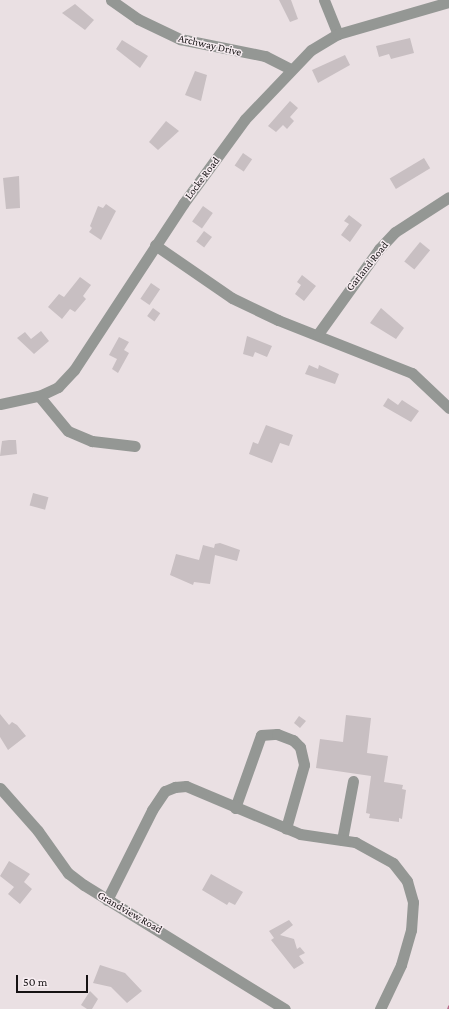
<!DOCTYPE html>
<style>
body{margin:0}
#map{position:relative;width:449px;height:1009px;overflow:hidden;background:#eae0e3;font-family:"Crimson Pro",serif}
div>[style]{position:absolute}
[style*='--x']{left:calc(var(--x)*1px);top:calc(var(--y)*1px);width:calc(var(--w)*1px);rotate:calc(var(--a)*1deg)}
.stream>*{height:3px;margin:-1.5px;padding:0 1.5px;transform-origin:1.5px;border-radius:1.5px;background:#b76c8c}
.building>*{inset:0;background:#c8bfc2;transform-origin:0 0}
.minor>*{height:11px;margin:-5.5px;padding:0 5.5px;transform-origin:5.5px;border-radius:5.5px;background:#949794}
span{translate:-50% -50%;white-space:nowrap;text-align:center;line-height:1.15;-webkit-text-stroke:3px #f7edf1;paint-order:stroke}
.street-label{font-size:11px;color:#151213}
.scale{position:absolute;left:16px;top:975px;width:72px;height:18px;box-sizing:border-box;border:2px solid #151213;border-top:0;padding-left:5px;font-size:12px;line-height:14px;white-space:nowrap;color:#151213;-webkit-text-stroke:3px #f7edf1;paint-order:stroke}
</style>
<div id="map">
<div class="stream">
<div style="--x:448;--y:1009;--w:3;--a:-72"></div>
</div>
<div class="building">
<div style="clip-path:polygon(279px 0,291px 0,298px 19px,290px 22px)"></div>
<div style="clip-path:polygon(75px 4px,94px 20px,85px 30px,62px 13px)"></div>
<div style="clip-path:polygon(410px 38px,414px 53px,391px 59px,389px 54px,379px 57px,376px 46px)"></div>
<div style="clip-path:polygon(122px 40px,148px 56px,140px 68px,116px 49px)"></div>
<div style="clip-path:polygon(345px 55px,350px 65px,318px 83px,312px 70px)"></div>
<div style="clip-path:polygon(195px 71px,207px 75px,201px 101px,185px 95px)"></div>
<div style="clip-path:polygon(290px 101px,298px 108px,290px 117px,294px 121px,287px 129px,283px 125px,276px 132px,268px 126px)"></div>
<div style="clip-path:polygon(166px 121px,179px 131px,158px 150px,149px 142px)"></div>
<div style="left:243px;top:153px;width:11px;height:15px;rotate:34deg"></div>
<div style="left:424px;top:158px;width:12px;height:40px;rotate:59deg"></div>
<div style="clip-path:polygon(19px 176px,20px 208px,6px 209px,3px 178px)"></div>
<div style="clip-path:polygon(106px 204px,116px 211px,101px 240px,89px 232px,92px 228px,90px 226px,98px 206px,103px 208px)"></div>
<div style="left:203px;top:206px;width:12px;height:19px;rotate:35deg"></div>
<div style="clip-path:polygon(349px 215px,362px 225px,350px 242px,341px 235px,349px 224px,344px 221px)"></div>
<div style="left:204px;top:231px;width:10px;height:13px;rotate:37deg"></div>
<div style="left:420px;top:242px;width:13px;height:25px;rotate:39deg"></div>
<div style="clip-path:polygon(302px 275px,316px 286px,304px 301px,295px 294px,301px 285px,297px 282px)"></div>
<div style="clip-path:polygon(80px 277px,91px 285px,83px 296px,86px 299px,75px 312px,70px 309px,62px 319px,48px 307px,59px 294px,64px 297px)"></div>
<div style="left:151px;top:283px;width:11px;height:19px;rotate:34deg"></div>
<div style="left:153px;top:308px;width:9px;height:10px;rotate:36deg"></div>
<div style="clip-path:polygon(381px 308px,404px 328px,396px 339px,370px 323px)"></div>
<div style="clip-path:polygon(41px 331px,49px 341px,34px 354px,17px 338px,25px 332px,31px 339px)"></div>
<div style="clip-path:polygon(247px 336px,272px 346px,267px 357px,255px 352px,253px 357px,243px 354px)"></div>
<div style="clip-path:polygon(119px 337px,129px 342px,124px 350px,129px 353px,118px 373px,112px 369px,117px 359px,109px 355px)"></div>
<div style="clip-path:polygon(309px 365px,318px 369px,319px 365px,339px 374px,335px 384px,305px 374px)"></div>
<div style="clip-path:polygon(388px 398px,398px 405px,402px 400px,419px 411px,411px 422px,383px 406px)"></div>
<div style="clip-path:polygon(266px 425px,293px 435px,289px 446px,280px 443px,272px 463px,249px 454px,253px 442px,258px 444px)"></div>
<div style="clip-path:polygon(9px 440px,16px 440px,17px 454px,0 456px,2px 441px)"></div>
<div style="left:33px;top:493px;width:16px;height:13px;rotate:15deg"></div>
<div style="clip-path:polygon(220px 543px,240px 550px,237px 561px,215px 555px,210px 584px,194px 582px,193px 585px,170px 575px,176px 554px,199px 560px,203px 545px,214px 548px,215px 544px)"></div>
<div style="clip-path:polygon(0 714px,9px 725px,12px 722px,17px 725px,26px 736px,8px 750px,0 737px)"></div>
<div style="clip-path:polygon(346px 715px,371px 718px,367px 753px,388px 756px,384px 782px,403px 785px,402px 789px,406px 790px,402px 819px,399px 818px,399px 822px,369px 818px,370px 814px,366px 813px,371px 776px,316px 768px,320px 739px,343px 742px)"></div>
<div style="clip-path:polygon(299px 716px,306px 721px,300px 728px,294px 723px)"></div>
<div style="clip-path:polygon(9px 861px,30px 874px,24px 882px,32px 889px,20px 904px,8px 894px,14px 887px,0 876px)"></div>
<div style="clip-path:polygon(211px 874px,243px 892px,235px 905px,229px 902px,227px 905px,202px 890px)"></div>
<div style="clip-path:polygon(289px 920px,293px 925px,280px 935px,294px 939px,297px 949px,300px 947px,305px 953px,299px 956px,304px 963px,294px 969px,271px 940px,274px 938px,269px 931px)"></div>
<div style="clip-path:polygon(100px 965px,125px 973px,142px 991px,127px 1003px,111px 987px,93px 983px)"></div>
<div style="clip-path:polygon(90px 991px,98px 999px,92px 1009px,87px 1009px,81px 1005px)"></div>
</div>
<div class="minor">
<div style="--x:111;--y:0;--w:33;--a:35"></div>
<div style="--x:138;--y:19;--w:47;--a:25.5"></div>
<div style="--x:180;--y:39;--w:87;--a:11.3"></div>
<div style="--x:265;--y:56;--w:29;--a:27"></div>
<div style="--x:324;--y:0;--w:37;--a:68"></div>
<div style="--x:155;--y:245;--w:93;--a:34.5"></div>
<div style="--x:232;--y:298;--w:51;--a:25.6"></div>
<div style="--x:278;--y:320;--w:144;--a:21.6"></div>
<div style="--x:412;--y:373;--w:51;--a:43.4"></div>
<div style="--x:318;--y:334;--w:105;--a:-54.3"></div>
<div style="--x:379;--y:249;--w:23;--a:-47"></div>
<div style="--x:395;--y:232;--w:64;--a:-32.9"></div>
<div style="--x:39;--y:396;--w:45;--a:50.4"></div>
<div style="--x:68;--y:431;--w:26;--a:23"></div>
<div style="--x:92;--y:441;--w:43;--a:6.6"></div>
<div style="--x:0;--y:404;--w:40;--a:-12"></div>
<div style="--x:39;--y:396;--w:21;--a:-25"></div>
<div style="--x:58;--y:387;--w:23;--a:-47"></div>
<div style="--x:74;--y:370;--w:199;--a:-56.7"></div>
<div style="--x:183;--y:204;--w:105;--a:-53.9"></div>
<div style="--x:245;--y:119;--w:95;--a:-46.3"></div>
<div style="--x:311;--y:50;--w:31;--a:-31"></div>
<div style="--x:338;--y:34;--w:116;--a:-16.1"></div>
<div style="--x:0;--y:788;--w:57;--a:48.5"></div>
<div style="--x:38;--y:831;--w:52;--a:54.5"></div>
<div style="--x:68;--y:873;--w:20;--a:37"></div>
<div style="--x:84;--y:885;--w:236;--a:31.7"></div>
<div style="--x:235;--y:808;--w:77;--a:-70.4"></div>
<div style="--x:261;--y:735;--w:16;--a:-4"></div>
<div style="--x:277;--y:734;--w:17;--a:21"></div>
<div style="--x:293;--y:740;--w:10;--a:45"></div>
<div style="--x:300;--y:747;--w:18;--a:77"></div>
<div style="--x:304;--y:765;--w:66;--a:105.9"></div>
<div style="--x:342;--y:840;--w:60;--a:-79.4"></div>
<div style="--x:107;--y:900;--w:101;--a:-63.4"></div>
<div style="--x:152;--y:810;--w:23;--a:-56"></div>
<div style="--x:165;--y:791;--w:11;--a:-22"></div>
<div style="--x:175;--y:787;--w:11;--a:-5"></div>
<div style="--x:186;--y:786;--w:124;--a:22.8"></div>
<div style="--x:300;--y:834;--w:56;--a:8.3"></div>
<div style="--x:355;--y:842;--w:43;--a:28.9"></div>
<div style="--x:393;--y:863;--w:23;--a:52"></div>
<div style="--x:407;--y:881;--w:22;--a:74"></div>
<div style="--x:413;--y:902;--w:28;--a:94"></div>
<div style="--x:411;--y:930;--w:36;--a:106"></div>
<div style="--x:401;--y:965;--w:49;--a:115.5"></div>
</div>
<div class="street-label">
<span style="left:210px;top:45px;rotate:13deg">Archway Drive</span>
<span style="left:202px;top:178px;rotate:-53deg">Locke Road</span>
<span style="left:367px;top:266px;rotate:-51deg">Garland Road</span>
<span style="left:130px;top:912px;rotate:30deg">Grandview Road</span>
</div>
<div class="scale">50 m</div>
</div>
